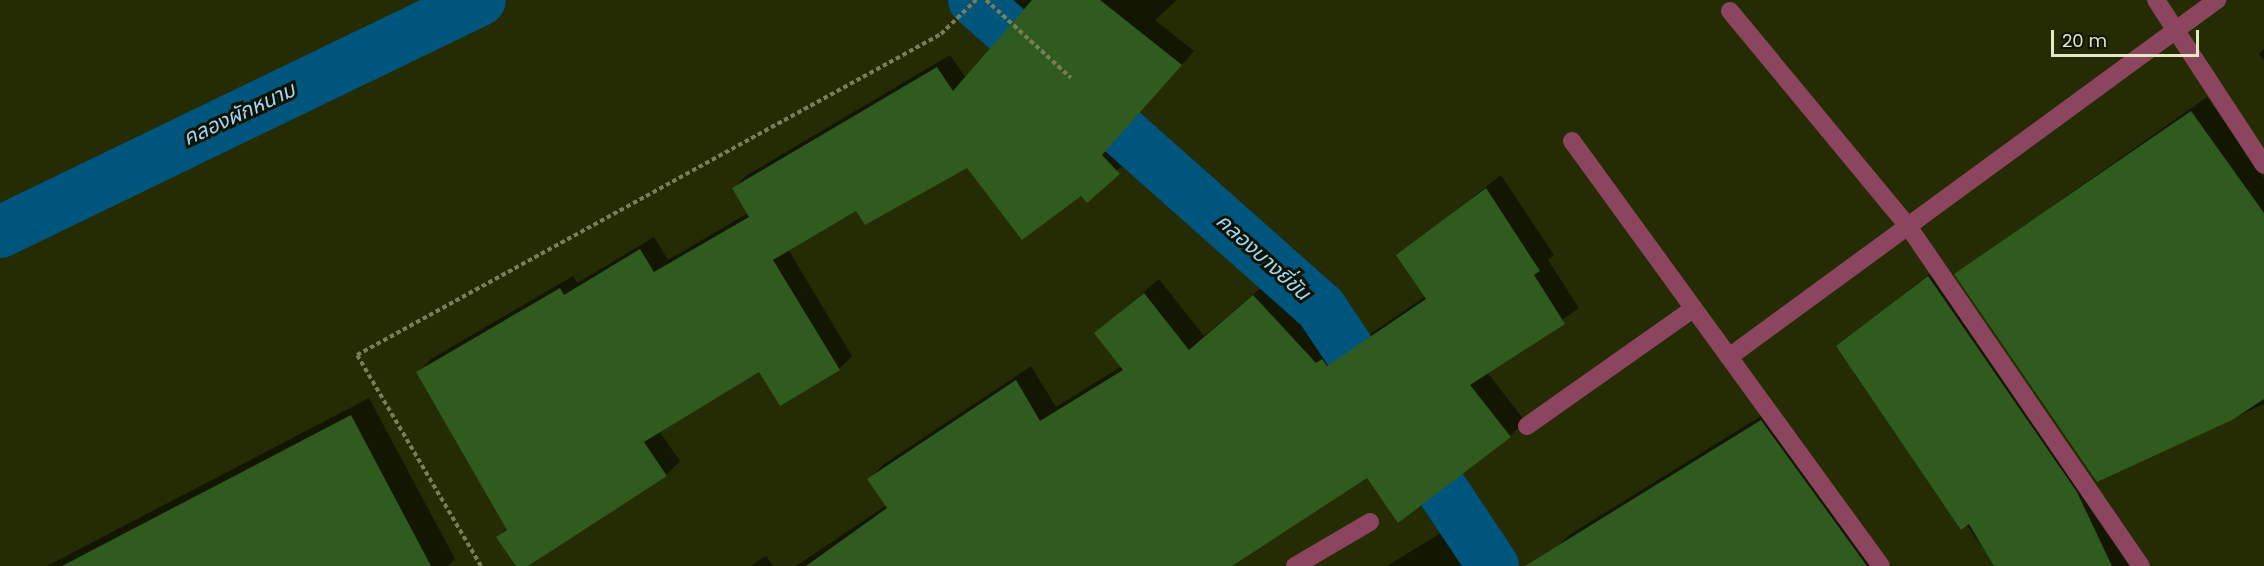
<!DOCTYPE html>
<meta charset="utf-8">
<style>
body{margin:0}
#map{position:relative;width:2264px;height:566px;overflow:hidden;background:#252b02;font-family:Poppins,"Noto Sans Thai",sans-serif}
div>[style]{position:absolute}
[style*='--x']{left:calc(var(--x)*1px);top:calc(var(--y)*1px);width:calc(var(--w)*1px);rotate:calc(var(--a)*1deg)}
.shadow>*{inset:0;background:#0007}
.canal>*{height:52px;margin:-26px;padding:0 26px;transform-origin:26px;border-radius:26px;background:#00557c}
.building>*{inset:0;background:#305b1f}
.path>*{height:4px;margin-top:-2px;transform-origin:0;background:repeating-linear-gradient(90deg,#787f58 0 4.5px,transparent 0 7.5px)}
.minor>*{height:18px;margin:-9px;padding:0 9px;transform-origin:9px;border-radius:9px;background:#8b455f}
span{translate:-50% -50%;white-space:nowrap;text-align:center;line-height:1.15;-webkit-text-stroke:6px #0e1300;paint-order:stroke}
.water-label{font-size:21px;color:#a0d6fb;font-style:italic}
.scale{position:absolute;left:2051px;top:30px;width:148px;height:27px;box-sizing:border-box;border:3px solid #e0e9c3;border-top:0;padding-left:8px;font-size:18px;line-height:21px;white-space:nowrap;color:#e0e9c3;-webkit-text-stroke:4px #0e1300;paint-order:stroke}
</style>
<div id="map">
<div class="shadow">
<div style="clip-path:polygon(1013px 0,1177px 0,1155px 20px,1194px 51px,1115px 140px,1132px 160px,1081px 194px,968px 166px,857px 209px,788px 249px,852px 356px,839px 369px,760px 370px,659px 431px,680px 461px,666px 475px,518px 566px,498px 537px,508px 527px,418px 372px,431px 359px,573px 276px,577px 283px,654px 237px,668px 260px,748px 213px,734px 188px,747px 175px,950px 55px,966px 78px,1025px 10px)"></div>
<div style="clip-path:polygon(2264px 49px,2264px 61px,2259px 54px)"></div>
<div style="clip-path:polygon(2207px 97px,2264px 178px,2264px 404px,2098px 480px,1956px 274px)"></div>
<div style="clip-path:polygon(1501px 175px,1554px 255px,1548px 260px,1579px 308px,1487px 372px,1525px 421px,1510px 436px,1367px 476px,1230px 566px,796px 566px,887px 505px,869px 479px,884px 464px,1031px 366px,1056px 407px,1122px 366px,1096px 333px,1159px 279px,1204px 336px,1269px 281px,1331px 349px,1338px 345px,1342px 353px,1426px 296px,1398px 256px)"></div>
<div style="clip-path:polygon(1942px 264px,2133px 566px,1996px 566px,1838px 346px)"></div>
<div style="clip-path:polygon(369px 398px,455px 559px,448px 566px,47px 566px)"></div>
<div style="clip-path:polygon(1774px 408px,1888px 566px,1566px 566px,1556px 548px,1569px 535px)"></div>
<div style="clip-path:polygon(1454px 525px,1483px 566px,1387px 566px)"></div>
<div style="clip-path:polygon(766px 556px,773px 566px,751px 566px)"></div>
</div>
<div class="canal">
<div style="--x:974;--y:0;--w:464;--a:41.6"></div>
<div style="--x:1321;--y:308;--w:310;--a:56.3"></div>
<div style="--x:0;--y:232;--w:533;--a:-25.8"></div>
</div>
<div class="building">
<div style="clip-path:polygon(1032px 0,1100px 0,1182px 65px,1102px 155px,1120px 174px,1087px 203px,1081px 196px,1022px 240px,967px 168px,865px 225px,856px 211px,773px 260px,840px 370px,780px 406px,759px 372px,644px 442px,667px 476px,528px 566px,516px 566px,496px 537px,507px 530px,416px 372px,560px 288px,564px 295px,640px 249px,654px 272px,749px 217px,732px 188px,937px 67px,953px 91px)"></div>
<div style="clip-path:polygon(2191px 111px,2264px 213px,2264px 399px,2232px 420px,2097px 482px,1954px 274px)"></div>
<div style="clip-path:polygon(1486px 188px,1540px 271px,1534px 275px,1565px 324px,1470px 385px,1511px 437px,1398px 523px,1367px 478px,1232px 566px,806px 566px,887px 508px,867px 479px,1016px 380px,1040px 421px,1123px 370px,1094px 333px,1144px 293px,1189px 350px,1253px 295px,1316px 363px,1322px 359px,1327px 366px,1426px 299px,1396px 255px)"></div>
<div style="clip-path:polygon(1928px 276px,2077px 492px,2112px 566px,1994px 566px,1969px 524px,1961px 530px,1836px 346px)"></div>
<div style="clip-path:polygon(351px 415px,431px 566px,62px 566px)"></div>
<div style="clip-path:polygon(1761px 420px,1867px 566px,1525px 566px,1672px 475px)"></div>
</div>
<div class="path">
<div style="--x:986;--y:0;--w:115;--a:42.5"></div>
<div style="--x:481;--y:566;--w:245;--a:-120.4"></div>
<div style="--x:357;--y:355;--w:666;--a:-28.8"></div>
<div style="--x:941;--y:34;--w:49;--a:-44.2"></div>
</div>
<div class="minor">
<div style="--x:2156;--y:0;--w:197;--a:56.8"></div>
<div style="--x:1730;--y:11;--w:279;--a:50.4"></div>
<div style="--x:1908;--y:226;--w:412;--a:55.6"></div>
<div style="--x:1572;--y:141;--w:525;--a:53.98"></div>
<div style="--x:1729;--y:357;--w:605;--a:-36.19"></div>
<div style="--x:1527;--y:426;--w:204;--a:-35.2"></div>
<div style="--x:1295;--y:566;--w:87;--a:-30.4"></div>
</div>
<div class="water-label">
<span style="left:239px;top:114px;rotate:-25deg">คลองผักหนาม</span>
<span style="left:1263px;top:257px;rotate:42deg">คลองบางยี่ขัน</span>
</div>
<div class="scale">20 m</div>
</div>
